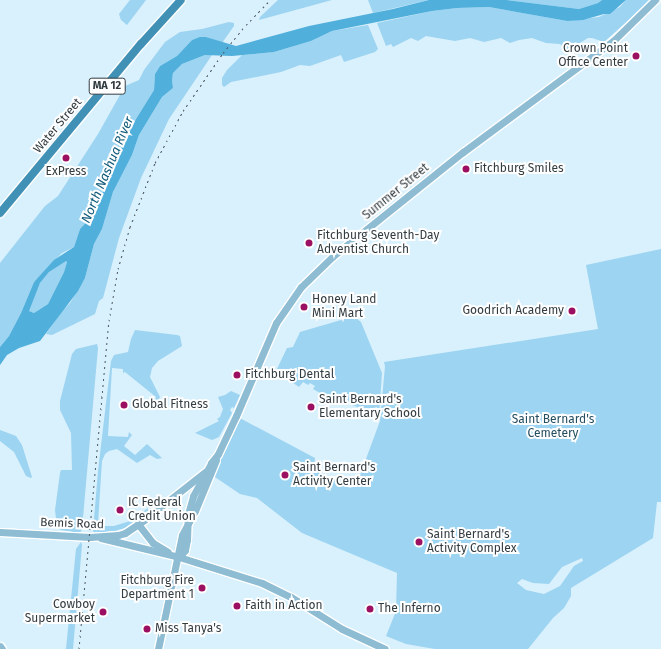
<!DOCTYPE html>
<style>
body{margin:0}
#map{position:relative;width:661px;height:649px;overflow:hidden;background:#d9f0fd;font-family:"Fira Sans",sans-serif}
div>[style]{position:absolute}
[style*='--x']{left:calc(var(--x)*1px);top:calc(var(--y)*1px);width:calc(var(--w)*1px);rotate:calc(var(--a)*1deg)}
.green>*{inset:0;background:#9cd4f1}
.water>*{inset:0;background:#50afdb}
.roads{filter:drop-shadow(1px 0 #fff) drop-shadow(-1px 0 #fff) drop-shadow(0 1px #fff) drop-shadow(0 -1px #fff)}
.major>*{height:7px;margin:-3.5px;padding:0 3.5px;transform-origin:3.5px;border-radius:3.5px;background:#8dbcd3}
.highway>*{height:8px;margin:-4px;padding:0 4px;transform-origin:4px;border-radius:4px;background:#4190b5}
.rail>*{height:1px;margin-top:-0.5px;transform-origin:0;background:repeating-linear-gradient(90deg,#4d595f 0 2px,transparent 0 6px)}
.dots>*{width:11px;height:11px;translate:-50% -50%;box-sizing:border-box;border:2px solid #fff;border-radius:50%}
span{translate:-50% -50%;white-space:nowrap;text-align:center;line-height:1.15;-webkit-text-stroke:4px #fff;paint-order:stroke}
.shield-label span{padding:1px 3px;background:#fff;border:1px solid;border-radius:3px;-webkit-text-stroke-width:0}
.shield-label{font-size:11px;color:#333c41;font-weight:700}
.poi-label{font-size:12px;color:#333c41}
.right{translate:-100% -50%;text-align:right}
.left{translate:0 -50%;text-align:left}
.street-label{font-size:12px;color:#333c41}
.park-label{font-size:12px;color:#254e61}
.water-label{font-size:13px;color:#115c7b;font-style:italic}
</style>
<div id="map">
<div class="green">
<div style="clip-path:polygon(130px 0,146px 0,127px 25px,121px 20px,119px 14px)"></div>
<div style="clip-path:polygon(278px 0,332px 0,259px 20px,260px 17px)"></div>
<div style="clip-path:polygon(368px 0,429px 0,373px 13px)"></div>
<div style="clip-path:polygon(507px 0,602px 0,598px 3px,579px 9px)"></div>
<div style="clip-path:polygon(626px 0,651px 0,604px 42px,592px 38px,588px 38px,568px 50px,560px 44px,546px 43px,532px 38px,519px 40px,510px 43px,501px 38px,484px 42px,470px 38px,455px 41px,426px 36px,418px 41px,411px 38px,393px 47px,391px 44px,386px 46px,377px 23px,432px 11px,457px 8px,489px 7px,567px 21px,599px 17px,620px 7px)"></div>
<div style="clip-path:polygon(229px 22px,234px 23px,234px 26px,222px 43px,206px 37px,192px 40px,177px 56px,160px 66px,155px 74px,154px 90px,136px 119px,120px 152px,94px 214px,80px 229px,74px 247px,62px 253px,34px 282px,21px 313px,9px 336px,0 347px,0 263px,45px 206px,58px 196px,98px 134px,125px 86px,139px 80px,144px 70px,165px 42px,180px 32px,202px 29px)"></div>
<div style="clip-path:polygon(368px 25px,378px 49px,375px 52px,344px 62px,341px 55px,310px 66px,300px 65px,281px 72px,231px 82px,224px 87px,222px 85px,222px 78px,227px 70px,242px 55px,274px 52px,311px 41px,332px 31px)"></div>
<div style="clip-path:polygon(205px 55px,212px 55px,169px 119px,141px 178px,119px 238px,103px 298px,99px 301px,95px 314px,52px 335px,46px 334px,61px 312px,70px 303px,85px 278px,94px 244px,102px 229px,113px 192px,132px 155px,139px 135px,162px 97px,173px 88px,172px 80px,173px 73px,182px 64px)"></div>
<div style="clip-path:polygon(evenodd,661px 249px,661px 502px,657px 502px,653px 538px,571px 588px,571px 596px,564px 608px,553px 618px,528px 649px,435px 649px,406px 644px,386px 636px,396px 611px,397px 573px,302px 533px,257px 498px,240px 494px,206px 471px,236px 416px,315px 458px,314px 469px,350px 488px,356px 486px,380px 421px,385px 366px,384px 362px,598px 329px,586px 265px,661px 249px,582px 558px,583px 561px,574px 566px,560px 586px,544px 594px,526px 590px,517px 583px,522px 579px,533px 583px,549px 584px,562px 567px,582px 558px)"></div>
<div style="clip-path:polygon(66px 260px,67px 262px,64px 272px,48px 304px,34px 313px,28px 311px,40px 283px,49px 272px)"></div>
<div style="clip-path:polygon(348px 318px,356px 318px,361px 322px,382px 373px,379px 415px,320px 393px,313px 389px,315px 386px,310px 383px,308px 385px,303px 382px,299px 387px,276px 371px,287px 348px,293px 347px,300px 332px)"></div>
<div style="clip-path:polygon(135px 330px,177px 335px,180px 336px,182px 346px,158px 361px,152px 368px,150px 377px,160px 397px,158px 401px,155px 400px,156px 397px,125px 372px,123px 373px,123px 369px,112px 368px,108px 436px,128px 437px,129px 432px,132px 435px,124px 446px,135px 455px,147px 444px,162px 458px,157px 459px,150px 455px,137px 463px,117px 449px,109px 451px,105px 454px,102px 461px,98px 523px,103px 526px,114px 526px,130px 521px,151px 506px,153px 507px,125px 528px,111px 532px,95px 533px,93px 531px,98px 471px,111px 361px,114px 355px,128px 352px,131px 339px)"></div>
<div style="clip-path:polygon(97px 344px,98px 348px,82px 529px,80px 533px,61px 530px,57px 527px,55px 510px,60px 473px,61px 470px,72px 470px,71px 433px,60px 410px,60px 401px,72px 354px,76px 349px)"></div>
<div style="clip-path:polygon(231px 391px,240px 395px,234px 408px,232px 407px,230px 410px,232px 413px,219px 437px,212px 440px,195px 433px,219px 421px,217px 419px,220px 417px,223px 409px,218px 397px,225px 395px)"></div>
<div style="clip-path:polygon(0 430px,16px 436px,22px 445px,32px 477px,31px 478px,26px 476px,14px 452px,0 441px)"></div>
<div style="clip-path:polygon(81px 542px,82px 545px,73px 649px,66px 649px,76px 549px)"></div>
</div>
<div class="water">
<div style="clip-path:polygon(evenodd,429px 0,507px 0,579px 9px,598px 3px,602px 0,626px 0,610px 14px,604px 14px,583px 20px,567px 21px,489px 7px,457px 8px,432px 11px,332px 31px,311px 41px,274px 52px,232px 56px,205px 55px,182px 64px,173px 73px,172px 80px,173px 88px,162px 97px,139px 135px,132px 155px,113px 192px,102px 229px,94px 244px,85px 278px,78px 291px,40px 341px,19px 348px,7px 355px,0 365px,0 347px,9px 336px,21px 313px,34px 282px,54px 260px,74px 247px,80px 229px,94px 214px,120px 152px,136px 119px,154px 90px,155px 74px,160px 66px,177px 56px,192px 40px,200px 37px,206px 37px,236px 46px,309px 26px,393px 9px,429px 0,66px 261px,67px 262px,64px 272px,48px 304px,34px 313px,29px 311px,40px 283px,49px 272px,66px 261px)"></div>
</div>
<div class="roads">
<div class="major">
<div style="--x:138;--y:524;--w:24;--a:52"></div>
<div style="--x:153;--y:543;--w:17;--a:31"></div>
<div style="--x:0;--y:532;--w:90;--a:3.2"></div>
<div style="--x:90;--y:537;--w:28;--a:-4"></div>
<div style="--x:118;--y:535;--w:7;--a:-16"></div>
<div style="--x:125;--y:533;--w:23;--a:-34"></div>
<div style="--x:144;--y:520;--w:78;--a:-38.2"></div>
<div style="--x:101;--y:538;--w:80;--a:13.7"></div>
<div style="--x:179;--y:557;--w:87;--a:17.4"></div>
<div style="--x:262;--y:583;--w:32;--a:26"></div>
<div style="--x:291;--y:597;--w:60;--a:32.1"></div>
<div style="--x:342;--y:629;--w:47;--a:24.9"></div>
<div style="--x:179;--y:557;--w:9;--a:-49"></div>
<div style="--x:185;--y:550;--w:10;--a:-79"></div>
<div style="--x:187;--y:540;--w:26;--a:-88"></div>
<div style="--x:188;--y:514;--w:19;--a:-74"></div>
<div style="--x:193;--y:496;--w:38;--a:-61"></div>
<div style="--x:211;--y:463;--w:11;--a:-52"></div>
<div style="--x:218;--y:454;--w:42;--a:-64.7"></div>
<div style="--x:236;--y:416;--w:101;--a:-66.7"></div>
<div style="--x:276;--y:323;--w:44;--a:-55.2"></div>
<div style="--x:301;--y:287;--w:45;--a:-44.1"></div>
<div style="--x:333;--y:256;--w:166;--a:-38.7"></div>
<div style="--x:463;--y:152;--w:187;--a:-36.5"></div>
<div style="--x:613;--y:41;--w:59;--a:-44.3"></div>
<div style="--x:0;--y:646;--w:4;--a:56"></div>
<div style="--x:158;--y:649;--w:116;--a:-78.1"></div>
<div style="--x:182;--y:535;--w:27;--a:-62"></div>
<div style="--x:195;--y:511;--w:55;--a:-67.6"></div>
</div>
<div class="highway">
<div style="--x:0;--y:213;--w:220;--a:-50.2"></div>
<div style="--x:141;--y:44;--w:59;--a:-47.7"></div>
</div>
</div>
<div class="rail">
<div style="--x:79;--y:649;--w:329;--a:-84.8"></div>
<div style="--x:109;--y:321;--w:53;--a:-80.2"></div>
<div style="--x:118;--y:269;--w:44;--a:-74.1"></div>
<div style="--x:130;--y:227;--w:69;--a:-68.7"></div>
<div style="--x:155;--y:163;--w:59;--a:-61.7"></div>
<div style="--x:183;--y:111;--w:70;--a:-55.4"></div>
<div style="--x:223;--y:53;--w:36;--a:-51"></div>
<div style="--x:246;--y:25;--w:35;--a:-46"></div>
</div>
<div class="dots">
<div style="left:636px;top:56px;background:#9b1060"></div>
<div style="left:66px;top:158px;background:#9b1060"></div>
<div style="left:466px;top:169px;background:#9b1060"></div>
<div style="left:309px;top:243px;background:#9b1060"></div>
<div style="left:304px;top:307px;background:#9b1060"></div>
<div style="left:572px;top:311px;background:#9b1060"></div>
<div style="left:237px;top:375px;background:#9b1060"></div>
<div style="left:124px;top:405px;background:#9b1060"></div>
<div style="left:311px;top:407px;background:#9b1060"></div>
<div style="left:285px;top:475px;background:#9b1060"></div>
<div style="left:120px;top:510px;background:#9b1060"></div>
<div style="left:419px;top:542px;background:#9b1060"></div>
<div style="left:202px;top:588px;background:#9b1060"></div>
<div style="left:237px;top:606px;background:#9b1060"></div>
<div style="left:370px;top:609px;background:#9b1060"></div>
<div style="left:103px;top:612px;background:#9b1060"></div>
<div style="left:147px;top:629px;background:#9b1060"></div>
</div>
<div class="shield-label">
<span style="left:107px;top:86px">MA 12</span>
</div>
<div class="poi-label">
<span class="right" style="left:628px;top:56px">Crown Point<br>Office Center</span>
<span class="left" style="left:474px;top:169px">Fitchburg Smiles</span>
<span style="left:66px;top:172px">ExPress</span>
<span class="left" style="left:317px;top:243px">Fitchburg Seventh-Day<br>Adventist Church</span>
<span class="left" style="left:312px;top:307px">Honey Land<br>Mini Mart</span>
<span class="right" style="left:564px;top:311px">Goodrich Academy</span>
<span class="left" style="left:245px;top:375px">Fitchburg Dental</span>
<span class="left" style="left:319px;top:407px">Saint Bernard's<br>Elementary School</span>
<span class="left" style="left:132px;top:405px">Global Fitness</span>
<span class="left" style="left:293px;top:475px">Saint Bernard's<br>Activity Center</span>
<span class="left" style="left:128px;top:510px">IC Federal<br>Credit Union</span>
<span class="left" style="left:427px;top:542px">Saint Bernard's<br>Activity Complex</span>
<span class="right" style="left:194px;top:588px">Fitchburg Fire<br>Department 1</span>
<span class="right" style="left:95px;top:612px">Cowboy<br>Supermarket</span>
<span class="left" style="left:245px;top:606px">Faith in Action</span>
<span class="left" style="left:378px;top:609px">The Inferno</span>
<span class="left" style="left:155px;top:629px">Miss Tanya's</span>
</div>
<div class="street-label">
<span style="left:58px;top:126px;rotate:-50deg">Water Street</span>
<span style="left:396px;top:192px;rotate:-39deg">Summer Street</span>
<span style="left:72px;top:524px;rotate:2deg">Bemis Road</span>
</div>
<div class="park-label">
<span style="left:553px;top:427px">Saint Bernard's<br>Cemetery</span>
</div>
<div class="water-label">
<span style="left:108px;top:170px;rotate:-67deg">North Nashua River</span>
</div>
</div>
